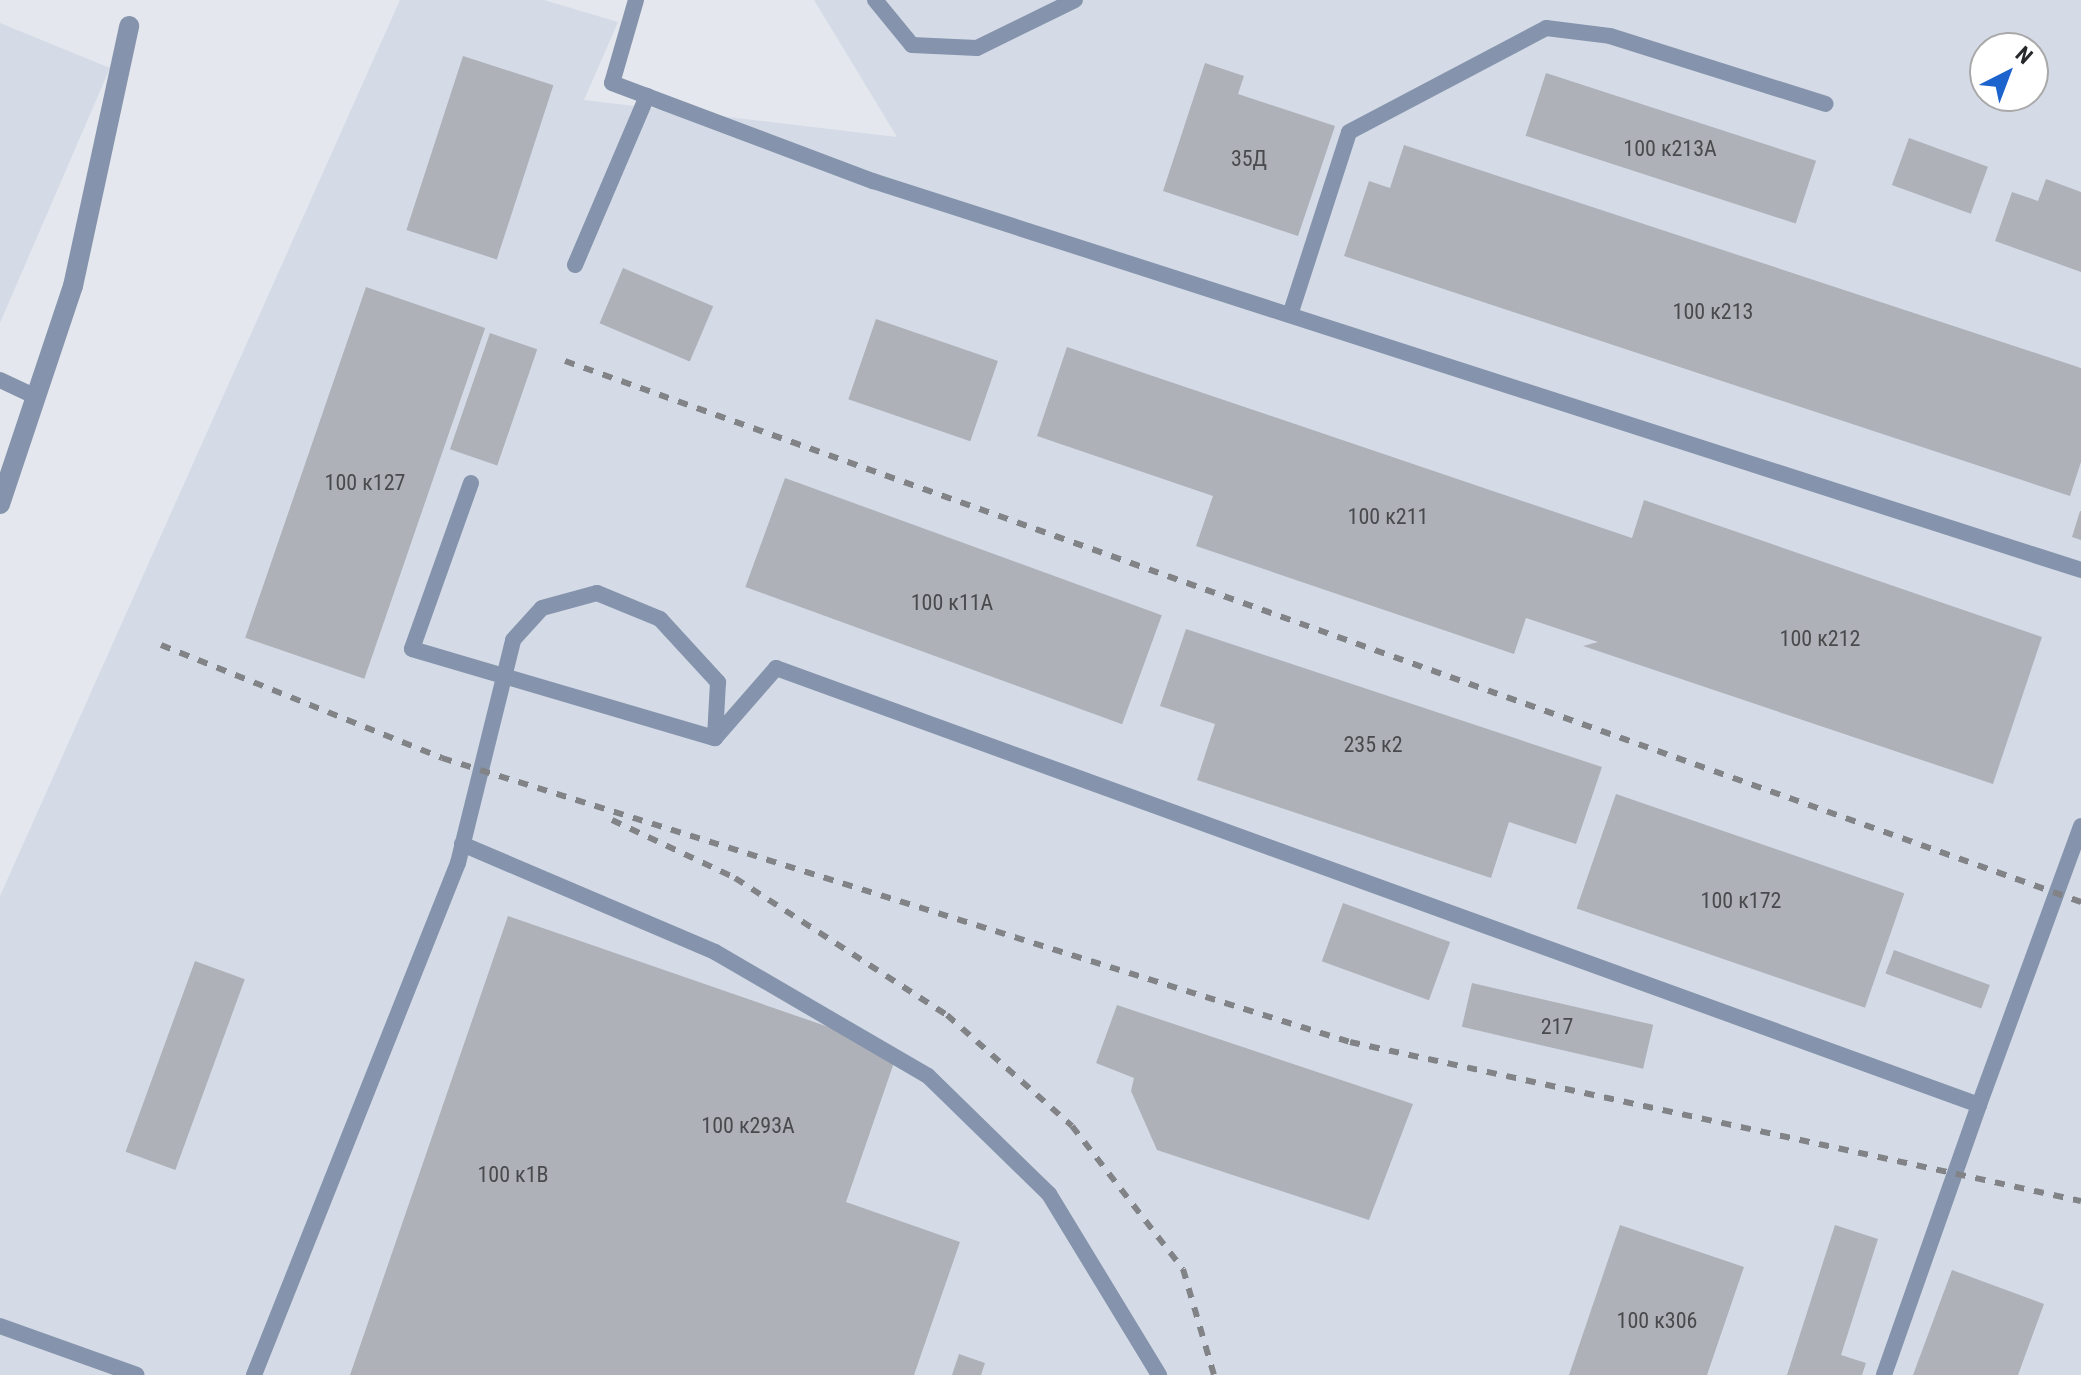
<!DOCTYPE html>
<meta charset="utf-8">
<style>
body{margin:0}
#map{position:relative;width:2081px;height:1375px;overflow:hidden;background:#e4e7ed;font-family:"Roboto Condensed",sans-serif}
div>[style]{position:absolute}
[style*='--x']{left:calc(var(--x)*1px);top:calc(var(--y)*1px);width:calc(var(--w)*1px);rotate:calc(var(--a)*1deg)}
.built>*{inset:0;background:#d4dbe7}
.building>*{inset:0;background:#aeb1b7;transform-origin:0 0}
.lane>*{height:16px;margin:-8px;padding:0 8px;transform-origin:8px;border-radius:8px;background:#8594ac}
.street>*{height:20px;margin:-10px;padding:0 10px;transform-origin:10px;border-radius:10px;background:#8594ac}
.rail>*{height:6px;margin-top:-3px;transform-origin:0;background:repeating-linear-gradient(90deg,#818387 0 10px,transparent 0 20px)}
span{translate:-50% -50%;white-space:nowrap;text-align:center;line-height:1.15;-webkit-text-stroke:6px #fff;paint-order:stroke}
.number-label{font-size:22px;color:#494a4d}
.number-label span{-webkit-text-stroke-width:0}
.north{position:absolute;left:1969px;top:32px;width:80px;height:80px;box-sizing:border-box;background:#fff;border:2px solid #a9a9aa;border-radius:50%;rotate:42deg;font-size:22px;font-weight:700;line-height:32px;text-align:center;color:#27282a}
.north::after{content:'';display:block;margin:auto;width:28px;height:36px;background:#1d63ce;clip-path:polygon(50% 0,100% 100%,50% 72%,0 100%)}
</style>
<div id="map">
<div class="built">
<div style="clip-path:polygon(evenodd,400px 0,544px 0,618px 22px,584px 100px,897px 137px,814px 0,2081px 0,2081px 1375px,0 1375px,0 896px,400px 0,1985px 48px,2033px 48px,2033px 96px,1985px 96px,1985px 48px)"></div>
<div style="clip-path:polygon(0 23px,110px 68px,0 323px)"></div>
</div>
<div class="building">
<div style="left:463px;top:56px;width:95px;height:183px;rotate:18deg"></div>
<div style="clip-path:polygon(1205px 63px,1244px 76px,1238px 94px,1335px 126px,1298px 236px,1163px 191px)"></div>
<div style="left:1546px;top:73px;width:284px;height:66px;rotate:18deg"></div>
<div style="left:1909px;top:138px;width:84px;height:50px;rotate:20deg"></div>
<div style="clip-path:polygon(1404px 145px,2081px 368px,2081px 462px,2070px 496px,1344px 256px,1369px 181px,1390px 188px)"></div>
<div style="clip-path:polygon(2046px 179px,2081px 192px,2081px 272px,1995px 241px,2012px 192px,2038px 201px)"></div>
<div style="left:623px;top:268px;width:98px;height:60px;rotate:23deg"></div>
<div style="left:366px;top:287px;width:126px;height:371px;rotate:19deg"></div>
<div style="left:876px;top:319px;width:129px;height:85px;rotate:19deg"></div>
<div style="left:490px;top:333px;width:50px;height:123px;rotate:19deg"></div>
<div style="clip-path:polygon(1067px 347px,1632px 538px,1644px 500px,2042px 637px,1993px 784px,1583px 646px,1598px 642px,1526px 618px,1514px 654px,1196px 546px,1213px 496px,1037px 436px)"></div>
<div style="left:785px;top:478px;width:401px;height:116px;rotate:20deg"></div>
<div style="clip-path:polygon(2080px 511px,2081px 511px,2081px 540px,2072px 537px)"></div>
<div style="clip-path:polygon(1186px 629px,1602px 767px,1576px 844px,1509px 822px,1491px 878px,1197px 780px,1215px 724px,1160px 706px)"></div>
<div style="left:1616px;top:794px;width:305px;height:121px;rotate:19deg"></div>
<div style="left:1343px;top:903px;width:114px;height:62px;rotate:20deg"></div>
<div style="clip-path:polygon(508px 916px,898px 1051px,846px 1202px,960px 1242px,914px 1375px,350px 1375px)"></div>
<div style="left:1894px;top:950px;width:102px;height:25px;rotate:20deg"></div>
<div style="left:195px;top:961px;width:53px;height:203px;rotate:20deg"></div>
<div style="left:1472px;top:983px;width:186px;height:45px;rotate:13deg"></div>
<div style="clip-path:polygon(1117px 1005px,1413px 1104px,1369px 1220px,1157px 1150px,1131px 1091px,1134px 1078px,1096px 1063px)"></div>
<div style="clip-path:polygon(1620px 1225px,1744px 1267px,1707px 1375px,1569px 1375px)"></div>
<div style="clip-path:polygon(1835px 1225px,1878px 1239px,1841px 1355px,1866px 1363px,1862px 1375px,1787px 1375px)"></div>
<div style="clip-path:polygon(1952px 1270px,2044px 1304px,2018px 1375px,1913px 1375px)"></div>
<div style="clip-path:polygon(959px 1354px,985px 1363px,981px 1375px,952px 1375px)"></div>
</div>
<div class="lane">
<div style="--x:636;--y:0;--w:86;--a:106.1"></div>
<div style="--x:612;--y:83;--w:279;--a:20.6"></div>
<div style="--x:873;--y:181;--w:1269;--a:17.85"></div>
<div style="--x:875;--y:0;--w:58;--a:50.6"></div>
<div style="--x:912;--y:45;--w:65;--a:2.6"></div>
<div style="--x:977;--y:48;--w:109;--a:-26.1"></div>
<div style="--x:575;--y:265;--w:184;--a:-66.9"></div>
<div style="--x:1290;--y:315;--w:192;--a:-72.1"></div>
<div style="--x:1349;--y:132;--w:223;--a:-27.8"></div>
<div style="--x:1546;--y:28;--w:64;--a:7.1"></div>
<div style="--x:1610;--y:36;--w:226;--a:17.5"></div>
<div style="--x:0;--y:380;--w:40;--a:25"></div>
<div style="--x:471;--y:483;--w:176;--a:109.6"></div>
<div style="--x:412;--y:649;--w:316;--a:16.4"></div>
<div style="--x:715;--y:738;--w:93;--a:-48.9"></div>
<div style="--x:776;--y:668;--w:1280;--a:19.96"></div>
<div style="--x:1979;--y:1105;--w:286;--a:109.4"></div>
<div style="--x:462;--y:844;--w:275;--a:23.1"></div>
<div style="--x:715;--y:952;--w:246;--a:30.2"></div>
<div style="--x:928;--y:1076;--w:169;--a:44.3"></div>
<div style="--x:1049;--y:1194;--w:212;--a:58.7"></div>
<div style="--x:1979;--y:1105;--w:297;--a:-69.9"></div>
<div style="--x:0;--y:1326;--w:145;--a:19.7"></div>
<div style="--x:254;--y:1375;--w:551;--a:-68.28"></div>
<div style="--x:458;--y:863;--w:230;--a:-76.1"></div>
<div style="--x:513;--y:640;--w:43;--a:-47.8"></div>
<div style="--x:542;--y:608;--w:57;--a:-15.3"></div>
<div style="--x:597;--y:593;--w:68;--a:22.4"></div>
<div style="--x:660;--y:619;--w:86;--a:47.4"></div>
<div style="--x:718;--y:682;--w:56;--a:93.1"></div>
</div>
<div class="street">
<div style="--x:0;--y:504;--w:230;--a:-71.5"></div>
<div style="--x:73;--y:286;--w:266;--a:-77.8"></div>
</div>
<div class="rail">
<div style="--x:565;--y:361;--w:1610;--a:19.64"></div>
<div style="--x:161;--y:645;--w:303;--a:21.9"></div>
<div style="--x:442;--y:758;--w:951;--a:17.37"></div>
<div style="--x:1350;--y:1042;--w:748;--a:12.27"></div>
<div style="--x:612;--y:820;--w:136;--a:25.2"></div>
<div style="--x:735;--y:878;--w:252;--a:32.9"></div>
<div style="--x:947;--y:1015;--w:167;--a:41.6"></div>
<div style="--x:1072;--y:1126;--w:181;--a:52.2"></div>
<div style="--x:1183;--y:1269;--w:110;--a:73.7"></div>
</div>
<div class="number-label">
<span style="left:1670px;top:149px">100 к213А</span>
<span style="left:1249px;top:159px">35Д</span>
<span style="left:1713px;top:312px">100 к213</span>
<span style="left:365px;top:483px">100 к127</span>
<span style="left:1388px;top:517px">100 к211</span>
<span style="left:952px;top:603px">100 к11А</span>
<span style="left:1820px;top:639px">100 к212</span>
<span style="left:1373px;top:745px">235 к2</span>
<span style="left:1741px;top:901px">100 к172</span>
<span style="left:1557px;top:1027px">217</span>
<span style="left:748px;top:1126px">100 к293А</span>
<span style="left:513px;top:1175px">100 к1В</span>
<span style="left:1657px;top:1321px">100 к306</span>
</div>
<div class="north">N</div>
</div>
